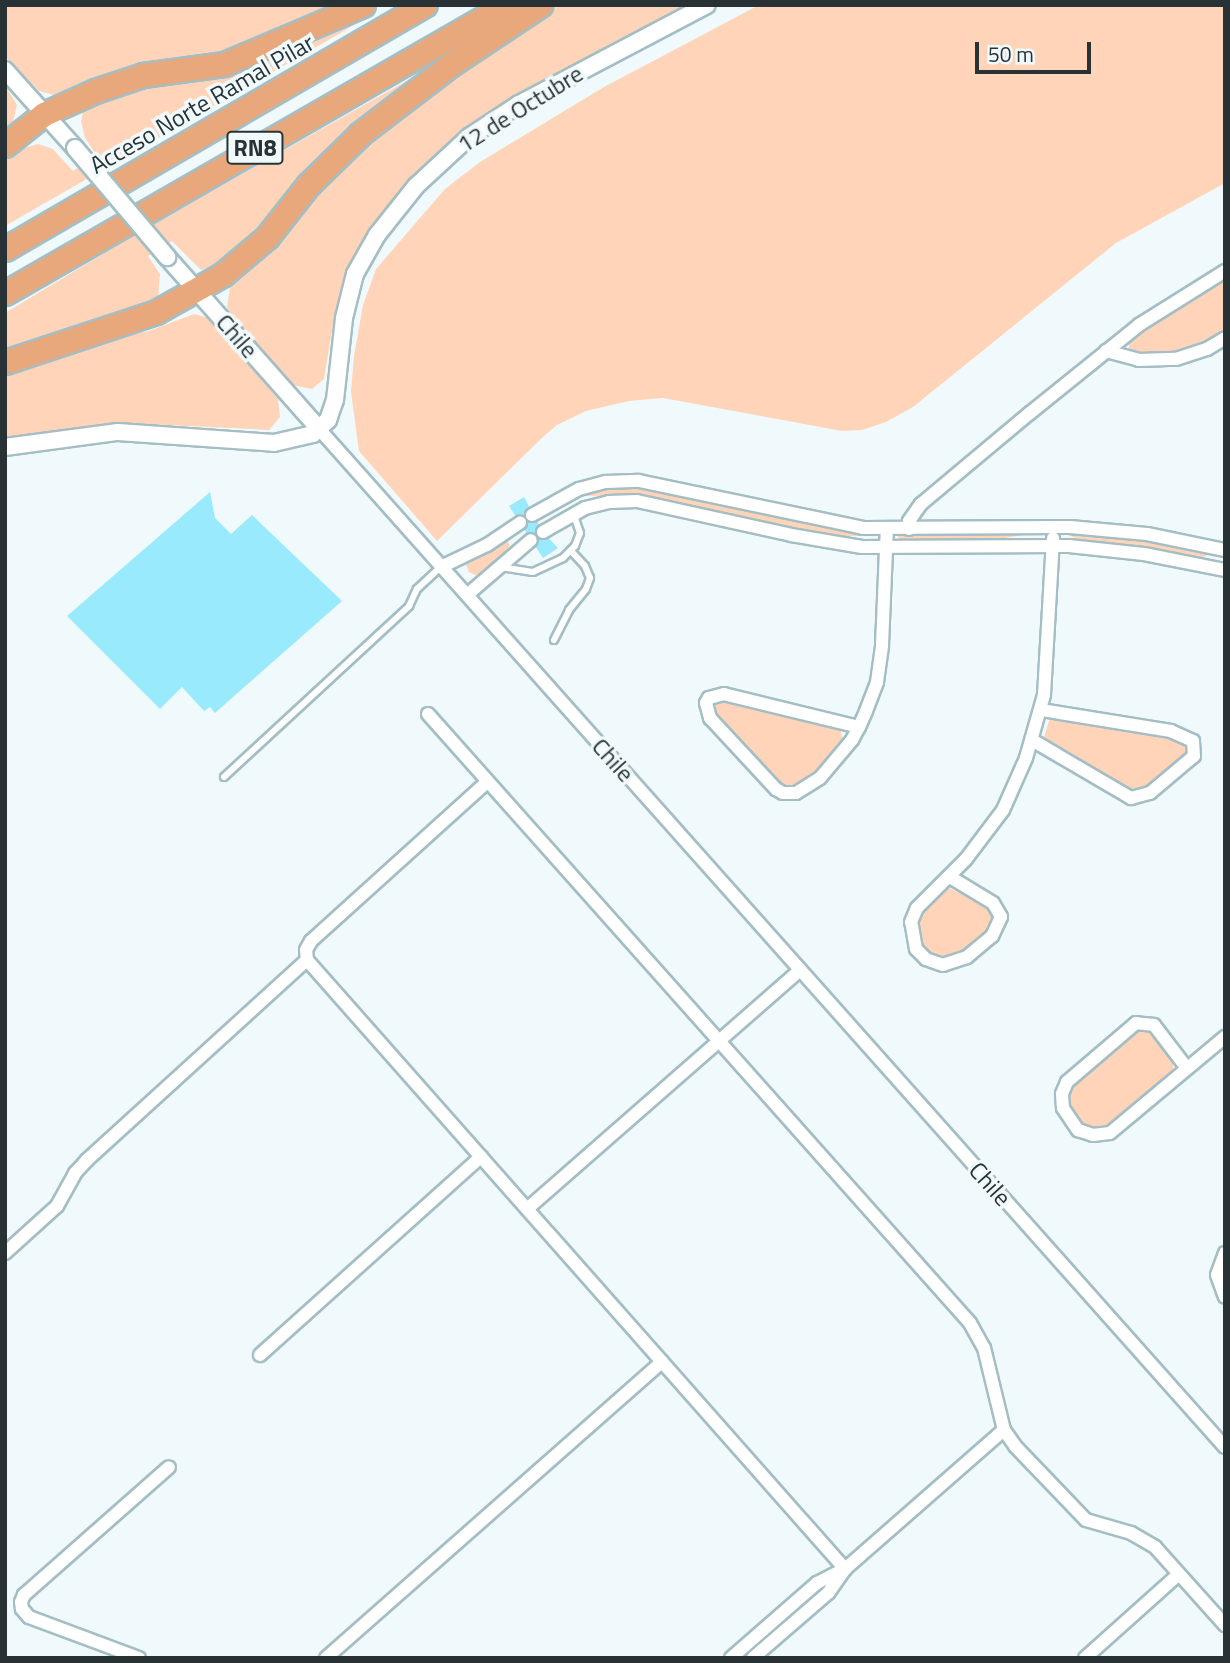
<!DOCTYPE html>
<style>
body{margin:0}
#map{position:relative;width:1230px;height:1663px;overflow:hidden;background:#f0fafd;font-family:"Titillium Web",sans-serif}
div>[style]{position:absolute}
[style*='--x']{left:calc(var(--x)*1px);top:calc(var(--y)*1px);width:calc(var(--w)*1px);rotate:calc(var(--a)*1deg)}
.green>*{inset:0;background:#ffd4b8}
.building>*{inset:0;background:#99eafd}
.roads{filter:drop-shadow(2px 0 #a4bec4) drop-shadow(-2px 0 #a4bec4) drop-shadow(0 2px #a4bec4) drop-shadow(0 -2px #a4bec4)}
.service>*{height:6px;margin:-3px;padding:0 3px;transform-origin:3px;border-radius:3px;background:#fff}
.minor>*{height:12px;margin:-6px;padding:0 6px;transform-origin:6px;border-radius:6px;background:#fff}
.tertiary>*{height:16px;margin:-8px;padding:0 8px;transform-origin:8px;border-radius:8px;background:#fff}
.motorway>*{height:23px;margin:-11.5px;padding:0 11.5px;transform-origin:11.5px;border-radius:11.5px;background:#e9a87b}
.bridges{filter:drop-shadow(2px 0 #a4bec4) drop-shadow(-2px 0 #a4bec4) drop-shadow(0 2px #a4bec4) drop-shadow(0 -2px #a4bec4)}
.tertiary-bridge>*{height:16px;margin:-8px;padding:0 8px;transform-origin:8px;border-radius:8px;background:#fff}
span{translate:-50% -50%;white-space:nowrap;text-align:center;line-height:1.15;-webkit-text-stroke:7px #f0fafd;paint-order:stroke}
.shield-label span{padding:2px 5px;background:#f0fafd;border:2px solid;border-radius:5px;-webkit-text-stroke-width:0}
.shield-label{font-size:23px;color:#283235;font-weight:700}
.street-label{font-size:24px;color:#283235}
.frame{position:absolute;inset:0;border:7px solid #283235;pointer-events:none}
.scale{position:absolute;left:975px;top:42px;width:116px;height:32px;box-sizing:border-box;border:4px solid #283235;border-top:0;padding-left:9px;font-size:21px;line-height:24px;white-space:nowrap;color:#283235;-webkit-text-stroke:5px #f0fafd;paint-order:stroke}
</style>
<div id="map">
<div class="green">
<div style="clip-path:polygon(5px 5px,352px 5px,239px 54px,58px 96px,39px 91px,5px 56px)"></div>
<div style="clip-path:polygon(560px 5px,693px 5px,548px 80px,410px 184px,367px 236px,353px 263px,333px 325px,324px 379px,312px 389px,292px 385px,232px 315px,227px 307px,230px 288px,265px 254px,294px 217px,356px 148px,518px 28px)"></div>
<div style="clip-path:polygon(759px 5px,1225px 5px,1225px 183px,1116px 243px,913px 407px,886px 422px,862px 430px,842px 431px,663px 398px,629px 401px,586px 411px,557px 425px,545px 435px,437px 541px,359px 451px,351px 392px,354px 356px,363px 305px,376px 269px,445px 189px,480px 162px,604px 87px)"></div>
<div style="clip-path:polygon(364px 14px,362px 19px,344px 31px,5px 226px,5px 160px,24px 148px,38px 144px,53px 149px,73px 171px,97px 156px,85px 138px,81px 121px,83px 112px,102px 98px)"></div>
<div style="clip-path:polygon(447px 58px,256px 234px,231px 261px,201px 270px,172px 241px,148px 256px,160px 274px,158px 300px,5px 355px,5px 313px,131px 237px)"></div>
<div style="clip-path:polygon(5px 85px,17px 105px,13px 122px,5px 131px)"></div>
<div style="clip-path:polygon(1225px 277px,1225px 333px,1203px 345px,1166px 355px,1145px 356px,1129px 349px,1129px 339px)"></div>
<div style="clip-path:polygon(194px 314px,209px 318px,278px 399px,280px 417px,269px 430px,125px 423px,5px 438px,5px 369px,90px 343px,149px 331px)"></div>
<div style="clip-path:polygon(630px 486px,797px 522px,863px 532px,868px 536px,837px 536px,640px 495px,580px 496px,597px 489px)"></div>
<div style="clip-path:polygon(1076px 532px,1144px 539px,1214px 553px,1200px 558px,1085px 541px,1065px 534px)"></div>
<div style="clip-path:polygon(1034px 533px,999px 539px,938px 542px,903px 542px,895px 534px)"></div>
<div style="clip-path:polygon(507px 541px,510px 545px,504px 554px,482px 573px,475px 575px,469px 572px,466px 565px)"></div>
<div style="clip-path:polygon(723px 700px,832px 724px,840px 729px,843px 740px,811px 779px,794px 789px,781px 786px,715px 714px,713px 707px)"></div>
<div style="clip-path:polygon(1053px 718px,1179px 737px,1187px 742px,1189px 753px,1148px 789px,1129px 792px,1044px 737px,1049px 721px)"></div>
<div style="clip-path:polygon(949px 888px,986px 906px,994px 915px,994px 921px,976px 942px,946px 959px,933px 957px,921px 948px,916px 924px,918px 916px)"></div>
<div style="clip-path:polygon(1137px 1028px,1152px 1031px,1173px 1059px,1173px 1072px,1110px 1127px,1090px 1130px,1074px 1120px,1066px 1098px,1070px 1086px)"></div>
</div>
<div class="building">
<div style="clip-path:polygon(210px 492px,215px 518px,231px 534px,252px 515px,342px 601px,215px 713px,210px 707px,204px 711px,182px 687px,160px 709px,67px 616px)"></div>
<div style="clip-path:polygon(524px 497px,543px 532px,558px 548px,543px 558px,509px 506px)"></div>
</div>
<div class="roads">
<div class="service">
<div style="--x:501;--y:567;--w:32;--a:9"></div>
<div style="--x:533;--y:572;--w:33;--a:-25"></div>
<div style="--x:563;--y:558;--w:17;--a:-45"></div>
<div style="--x:575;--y:546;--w:14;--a:-69"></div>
<div style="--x:580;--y:533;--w:21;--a:-109"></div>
<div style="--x:554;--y:640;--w:34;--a:-63"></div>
<div style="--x:569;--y:610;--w:27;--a:-51"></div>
<div style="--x:586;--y:589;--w:12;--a:-70"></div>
<div style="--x:590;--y:578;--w:13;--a:-113"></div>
<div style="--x:585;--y:566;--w:21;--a:-133"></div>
<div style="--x:224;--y:777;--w:252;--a:-42.7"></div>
<div style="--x:409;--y:606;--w:19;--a:-65"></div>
<div style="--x:417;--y:589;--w:33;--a:-43"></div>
</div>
<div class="minor">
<div style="--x:1106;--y:351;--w:34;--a:15"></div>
<div style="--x:1139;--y:360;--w:37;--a:-2"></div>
<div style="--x:1176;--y:359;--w:33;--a:-18"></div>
<div style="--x:1207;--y:349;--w:21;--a:-31"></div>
<div style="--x:320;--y:430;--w:1361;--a:48.34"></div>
<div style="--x:532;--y:515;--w:54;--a:-29"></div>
<div style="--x:579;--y:489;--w:28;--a:-15"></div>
<div style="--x:606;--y:482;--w:33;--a:-2"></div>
<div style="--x:639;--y:481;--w:229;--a:11.8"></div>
<div style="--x:863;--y:528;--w:207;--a:-0.3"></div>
<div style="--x:1070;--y:527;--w:77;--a:5.2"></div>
<div style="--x:1147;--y:534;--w:80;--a:11.6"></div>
<div style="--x:909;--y:529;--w:8;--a:-90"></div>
<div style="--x:909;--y:521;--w:21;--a:-55"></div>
<div style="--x:921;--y:504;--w:142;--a:-39.9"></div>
<div style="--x:1030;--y:413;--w:140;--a:-38.9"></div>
<div style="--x:1139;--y:325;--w:102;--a:-32.1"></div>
<div style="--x:543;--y:532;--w:48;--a:-29.7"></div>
<div style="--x:585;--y:508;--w:25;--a:-14"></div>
<div style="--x:609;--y:502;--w:28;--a:-2"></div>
<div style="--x:637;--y:501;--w:158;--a:12.4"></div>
<div style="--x:791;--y:535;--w:72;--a:9.6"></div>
<div style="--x:862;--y:547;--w:207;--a:-0.3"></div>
<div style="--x:1069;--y:546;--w:75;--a:6.1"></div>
<div style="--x:1144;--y:554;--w:83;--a:11.2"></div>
<div style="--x:441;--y:567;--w:51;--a:-25.6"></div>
<div style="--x:487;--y:545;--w:40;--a:-34"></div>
<div style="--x:467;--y:595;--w:84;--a:-40.7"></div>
<div style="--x:428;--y:714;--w:815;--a:48.33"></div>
<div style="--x:970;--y:1323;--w:29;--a:61"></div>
<div style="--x:984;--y:1348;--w:84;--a:76.3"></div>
<div style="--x:1004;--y:1430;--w:19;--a:55"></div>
<div style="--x:1015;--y:1446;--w:103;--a:46.2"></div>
<div style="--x:1086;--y:1520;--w:47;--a:16.1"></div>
<div style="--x:1131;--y:1533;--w:28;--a:30"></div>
<div style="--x:1155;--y:1547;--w:105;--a:48.1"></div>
<div style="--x:859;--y:727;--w:139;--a:-166.3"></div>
<div style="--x:724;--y:694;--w:16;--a:165"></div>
<div style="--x:709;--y:698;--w:6;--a:121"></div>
<div style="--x:706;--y:703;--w:16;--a:75"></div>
<div style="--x:710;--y:718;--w:97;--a:47.1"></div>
<div style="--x:776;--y:789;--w:8;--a:30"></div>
<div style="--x:783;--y:793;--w:13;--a:0"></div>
<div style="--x:796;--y:793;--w:28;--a:-32"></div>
<div style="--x:820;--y:778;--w:50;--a:-49.9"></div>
<div style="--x:852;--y:740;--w:15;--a:-62"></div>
<div style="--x:859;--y:727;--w:17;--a:-66"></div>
<div style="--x:866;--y:711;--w:31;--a:-69"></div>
<div style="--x:877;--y:682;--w:37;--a:-82"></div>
<div style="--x:882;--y:645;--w:117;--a:-87.6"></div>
<div style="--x:1032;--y:740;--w:115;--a:30.4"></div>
<div style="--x:1131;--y:798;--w:20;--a:-15"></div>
<div style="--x:1150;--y:793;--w:57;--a:-40.1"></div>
<div style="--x:1194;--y:756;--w:15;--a:-94"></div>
<div style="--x:1193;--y:741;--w:24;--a:-156"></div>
<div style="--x:1171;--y:731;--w:132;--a:-170.8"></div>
<div style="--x:487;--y:782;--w:237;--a:137.9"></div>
<div style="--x:311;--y:941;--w:10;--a:119"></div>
<div style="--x:306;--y:950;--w:10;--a:84"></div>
<div style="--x:307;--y:960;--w:813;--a:48.54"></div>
<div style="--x:845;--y:1569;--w:211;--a:-41.2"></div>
<div style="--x:950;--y:877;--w:50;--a:31.2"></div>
<div style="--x:993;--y:903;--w:16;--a:60"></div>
<div style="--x:1001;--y:917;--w:21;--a:115"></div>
<div style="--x:992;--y:936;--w:33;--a:140"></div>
<div style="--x:967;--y:957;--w:25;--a:162"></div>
<div style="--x:943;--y:965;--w:18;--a:-161"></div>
<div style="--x:926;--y:959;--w:14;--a:-135"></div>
<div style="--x:916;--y:949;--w:27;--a:-100"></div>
<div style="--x:911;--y:922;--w:15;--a:-67"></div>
<div style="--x:917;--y:908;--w:69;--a:-45"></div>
<div style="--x:966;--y:859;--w:61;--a:-52.9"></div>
<div style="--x:1003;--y:810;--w:57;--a:-66.1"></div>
<div style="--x:1026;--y:758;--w:66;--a:-74.1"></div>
<div style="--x:1044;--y:695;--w:157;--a:-86.7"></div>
<div style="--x:1186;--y:1067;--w:53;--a:-127.3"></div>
<div style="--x:1154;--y:1025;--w:18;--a:-174"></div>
<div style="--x:1136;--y:1023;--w:91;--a:139.5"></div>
<div style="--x:1067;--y:1082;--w:13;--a:113"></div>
<div style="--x:1062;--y:1094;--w:14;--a:86"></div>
<div style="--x:1063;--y:1108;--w:27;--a:56"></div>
<div style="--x:1078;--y:1130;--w:16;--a:18"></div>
<div style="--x:1093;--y:1135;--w:17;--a:-7"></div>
<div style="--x:1110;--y:1133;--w:150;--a:-39.9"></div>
<div style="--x:527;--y:1209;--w:363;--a:-41.2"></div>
<div style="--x:5;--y:1253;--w:70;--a:-42.1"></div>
<div style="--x:57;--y:1206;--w:38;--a:-61"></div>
<div style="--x:75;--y:1173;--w:18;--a:-47"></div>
<div style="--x:87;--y:1160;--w:297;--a:-42.3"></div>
<div style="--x:1225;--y:1253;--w:23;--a:110"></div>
<div style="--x:1217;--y:1275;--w:23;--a:70"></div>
<div style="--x:260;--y:1355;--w:297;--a:-41.9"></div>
<div style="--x:139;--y:1658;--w:117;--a:-159.6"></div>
<div style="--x:29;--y:1617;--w:11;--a:-131"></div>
<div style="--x:22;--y:1609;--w:7;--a:-98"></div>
<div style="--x:21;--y:1602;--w:8;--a:-67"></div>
<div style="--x:24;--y:1595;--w:193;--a:-41.4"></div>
<div style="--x:326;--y:1658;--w:448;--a:-41.4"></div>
<div style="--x:731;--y:1658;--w:114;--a:-41.1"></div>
<div style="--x:817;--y:1583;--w:31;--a:-27"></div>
<div style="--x:845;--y:1569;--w:29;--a:125"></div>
<div style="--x:828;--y:1593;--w:99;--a:139.1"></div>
<div style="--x:1085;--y:1658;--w:126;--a:-41.8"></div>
</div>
<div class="tertiary">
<div style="--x:5;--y:70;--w:105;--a:48.1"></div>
<div style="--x:167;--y:257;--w:231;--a:48.5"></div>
<div style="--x:5;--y:447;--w:114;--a:-7.6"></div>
<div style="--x:118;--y:432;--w:156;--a:4"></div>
<div style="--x:274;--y:443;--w:40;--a:-13"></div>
<div style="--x:313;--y:434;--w:21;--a:-43"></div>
<div style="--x:328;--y:420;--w:21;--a:-71"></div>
<div style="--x:335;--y:400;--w:82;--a:-83.7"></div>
<div style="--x:344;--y:318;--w:45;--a:-76"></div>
<div style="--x:355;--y:274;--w:45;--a:-60.6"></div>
<div style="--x:377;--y:235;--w:63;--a:-51.5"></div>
<div style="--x:416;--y:186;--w:72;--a:-42.8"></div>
<div style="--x:469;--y:137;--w:60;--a:-33.4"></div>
<div style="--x:519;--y:104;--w:212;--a:-27.8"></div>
</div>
<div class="motorway">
<div style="--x:5;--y:145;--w:50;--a:-38.5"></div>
<div style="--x:44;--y:114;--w:56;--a:-24.3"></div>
<div style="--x:95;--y:91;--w:51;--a:-18.4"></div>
<div style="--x:143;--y:75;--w:82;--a:-7.7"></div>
<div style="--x:224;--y:64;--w:151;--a:-23"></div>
<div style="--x:5;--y:249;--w:486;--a:-30.2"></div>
<div style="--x:5;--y:293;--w:578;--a:-29.89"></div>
<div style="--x:5;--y:362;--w:159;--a:-18.3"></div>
<div style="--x:156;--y:312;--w:76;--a:-29.3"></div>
<div style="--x:222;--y:275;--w:59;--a:-40.2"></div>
<div style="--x:267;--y:237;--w:66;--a:-51.7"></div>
<div style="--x:308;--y:185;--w:73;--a:-44.4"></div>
<div style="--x:360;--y:134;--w:117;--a:-37.4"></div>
<div style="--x:453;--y:63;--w:105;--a:-33.7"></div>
</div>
</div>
<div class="bridges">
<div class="tertiary-bridge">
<div style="--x:75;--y:148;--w:143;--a:49.8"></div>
</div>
</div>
<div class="shield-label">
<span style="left:255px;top:148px">RN8</span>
</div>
<div class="street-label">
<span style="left:202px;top:104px;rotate:-30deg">Acceso Norte Ramal Pilar</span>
<span style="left:520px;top:109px;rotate:-32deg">12 de Octubre</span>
<span style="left:237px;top:336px;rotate:49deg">Chile</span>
<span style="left:613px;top:760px;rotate:48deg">Chile</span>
<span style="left:990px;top:1184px;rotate:48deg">Chile</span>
</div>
<div class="frame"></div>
<div class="scale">50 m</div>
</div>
